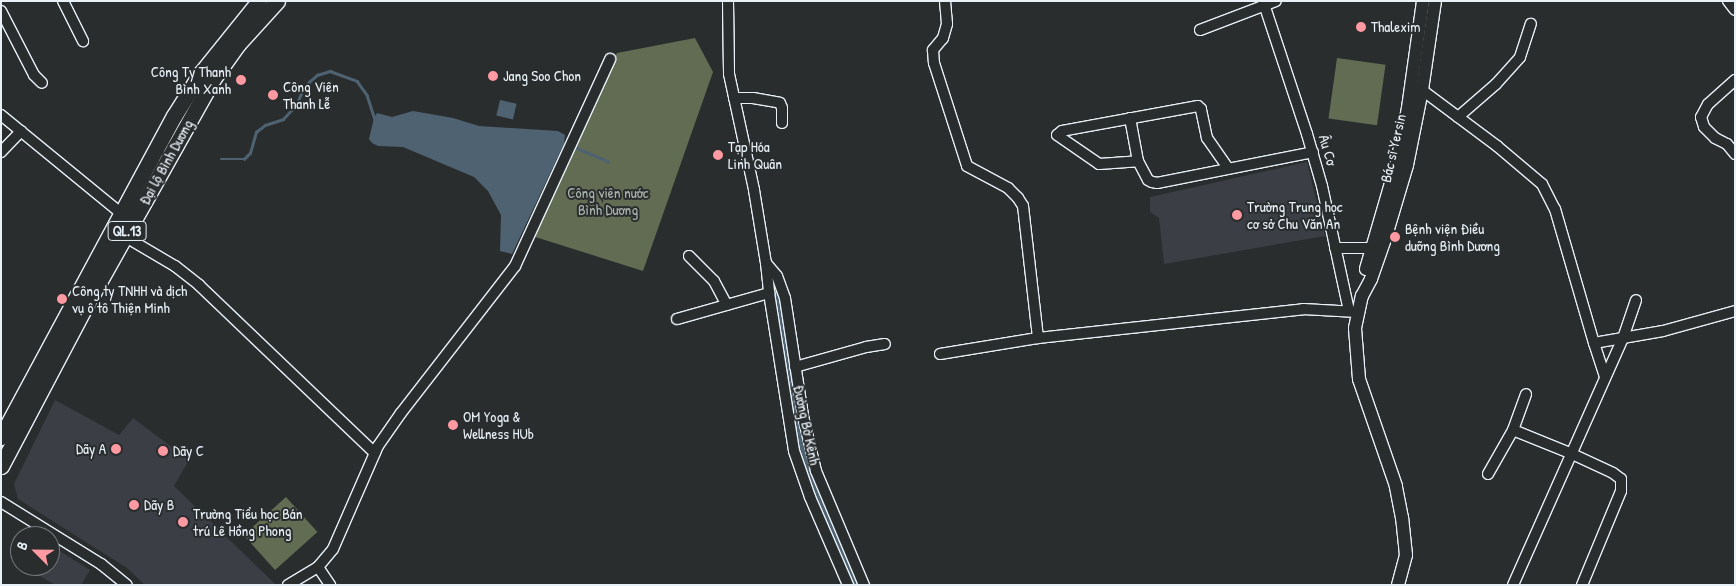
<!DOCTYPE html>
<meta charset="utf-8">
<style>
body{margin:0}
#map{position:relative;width:1736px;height:586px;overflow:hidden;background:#2a2d2e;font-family:"Patrick Hand",sans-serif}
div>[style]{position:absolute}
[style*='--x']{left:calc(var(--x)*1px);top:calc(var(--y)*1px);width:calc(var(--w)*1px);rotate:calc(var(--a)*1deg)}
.built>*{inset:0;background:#3b3e44}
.green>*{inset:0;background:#616c53;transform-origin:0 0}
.water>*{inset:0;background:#4e6271;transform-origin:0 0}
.stream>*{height:2.5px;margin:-1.25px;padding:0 1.25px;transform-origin:1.25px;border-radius:1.25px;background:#4e6271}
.roads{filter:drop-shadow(1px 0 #e8f1f8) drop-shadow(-1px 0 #e8f1f8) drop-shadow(0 1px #e8f1f8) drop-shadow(0 -1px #e8f1f8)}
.minor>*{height:10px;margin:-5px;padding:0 5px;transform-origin:5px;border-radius:5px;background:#2a2d2e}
.major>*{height:12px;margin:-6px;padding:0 6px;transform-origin:6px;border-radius:6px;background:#2a2d2e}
.highway>*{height:15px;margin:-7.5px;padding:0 7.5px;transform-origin:7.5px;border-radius:7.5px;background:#2a2d2e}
.dots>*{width:14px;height:14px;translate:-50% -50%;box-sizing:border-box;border:2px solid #2a2d2e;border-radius:50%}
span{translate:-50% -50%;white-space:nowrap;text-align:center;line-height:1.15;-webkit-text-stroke:4px #2a2d2e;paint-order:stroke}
.shield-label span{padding:1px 4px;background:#2a2d2e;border:1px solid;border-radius:4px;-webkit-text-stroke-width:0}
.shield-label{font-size:14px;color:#e8f1f8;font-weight:700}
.poi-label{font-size:15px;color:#e8f1f8}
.left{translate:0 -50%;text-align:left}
.right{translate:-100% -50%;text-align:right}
.street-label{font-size:15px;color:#e8f1f8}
.park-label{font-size:15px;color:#abb5ae}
.frame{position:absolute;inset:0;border:2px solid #e8f1f8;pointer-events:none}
.north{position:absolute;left:10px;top:526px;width:50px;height:50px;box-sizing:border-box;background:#2a2d2e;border:1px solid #767b7f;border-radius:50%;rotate:293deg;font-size:14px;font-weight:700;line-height:20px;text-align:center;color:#e8f1f8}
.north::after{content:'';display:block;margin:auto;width:18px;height:22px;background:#ff9aa2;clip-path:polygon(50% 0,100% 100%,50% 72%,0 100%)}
</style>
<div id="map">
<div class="built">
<div style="clip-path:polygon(1307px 162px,1325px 236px,1164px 264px,1159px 218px,1150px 212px,1150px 197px)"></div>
<div style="clip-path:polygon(55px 400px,119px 435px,133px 418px,189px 460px,174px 486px,275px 584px,145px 585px,127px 568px,18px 499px,14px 484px)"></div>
<div style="clip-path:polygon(50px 545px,90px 570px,81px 585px,55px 585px,24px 566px,50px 566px)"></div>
</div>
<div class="green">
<div style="clip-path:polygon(695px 38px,713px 72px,643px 271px,529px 235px,617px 53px)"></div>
<div style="left:1337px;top:58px;width:49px;height:61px;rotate:8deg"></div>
<div style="left:286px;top:497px;width:47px;height:57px;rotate:48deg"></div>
</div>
<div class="water">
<div style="left:500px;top:100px;width:17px;height:16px;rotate:13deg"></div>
<div style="clip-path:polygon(413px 111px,453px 118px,479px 126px,558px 131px,565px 135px,564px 144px,512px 254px,500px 251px,501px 215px,488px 191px,474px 177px,403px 147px,378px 146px,372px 143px,369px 139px,374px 118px,377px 113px,392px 117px)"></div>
<div style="clip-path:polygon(778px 291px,804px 438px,861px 585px,852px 585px,811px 487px,796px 439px,773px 292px)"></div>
</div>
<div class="stream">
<div style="--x:572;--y:146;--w:39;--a:23"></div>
<div style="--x:221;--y:159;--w:23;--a:0"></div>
<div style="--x:244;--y:159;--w:8;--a:-45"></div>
<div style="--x:250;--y:153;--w:22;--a:-74"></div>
<div style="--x:256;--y:132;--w:11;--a:-38"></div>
<div style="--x:265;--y:125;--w:19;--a:-18"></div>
<div style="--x:283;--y:119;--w:19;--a:-47"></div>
<div style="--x:296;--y:105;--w:17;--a:-66"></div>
<div style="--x:303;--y:89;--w:9;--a:-49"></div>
<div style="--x:309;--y:82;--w:11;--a:-41"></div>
<div style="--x:317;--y:75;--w:14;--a:-17"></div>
<div style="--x:330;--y:71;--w:29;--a:20"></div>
<div style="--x:357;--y:81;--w:17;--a:54"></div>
<div style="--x:367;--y:95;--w:25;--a:72"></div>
</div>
<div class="roads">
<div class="minor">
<div style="--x:63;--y:1;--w:45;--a:63.4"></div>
<div style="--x:728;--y:1;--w:73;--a:89.2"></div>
<div style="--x:729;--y:74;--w:119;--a:77.8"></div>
<div style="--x:754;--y:190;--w:74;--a:80.7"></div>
<div style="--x:766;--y:263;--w:17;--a:50"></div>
<div style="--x:777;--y:276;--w:23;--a:70"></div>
<div style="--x:785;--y:298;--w:119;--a:81.3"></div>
<div style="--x:803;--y:416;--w:57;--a:76.7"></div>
<div style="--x:816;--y:471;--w:124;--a:67.2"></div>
<div style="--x:945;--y:1;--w:23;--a:85"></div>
<div style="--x:947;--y:24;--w:15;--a:106"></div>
<div style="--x:943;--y:38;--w:16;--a:130"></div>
<div style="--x:933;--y:50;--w:13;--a:86"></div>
<div style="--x:934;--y:63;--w:108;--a:72.2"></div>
<div style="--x:967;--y:166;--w:47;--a:28.2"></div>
<div style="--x:1008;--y:188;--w:14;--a:45"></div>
<div style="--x:1018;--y:198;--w:9;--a:58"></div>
<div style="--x:1023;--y:206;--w:133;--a:83.5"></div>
<div style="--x:1263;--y:1;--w:140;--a:71.7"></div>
<div style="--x:1307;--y:134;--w:54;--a:73.9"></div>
<div style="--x:1322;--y:186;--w:128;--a:77.8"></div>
<div style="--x:1728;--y:1;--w:11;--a:52"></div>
<div style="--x:1;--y:11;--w:72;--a:62.7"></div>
<div style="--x:34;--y:75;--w:11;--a:45"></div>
<div style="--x:1200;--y:30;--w:81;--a:-20.9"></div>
<div style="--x:1735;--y:80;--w:36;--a:138"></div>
<div style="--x:1708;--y:104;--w:15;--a:118"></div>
<div style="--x:1701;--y:117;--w:10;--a:73"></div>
<div style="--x:1704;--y:127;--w:16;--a:45"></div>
<div style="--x:1715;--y:138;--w:13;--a:27"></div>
<div style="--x:1727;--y:144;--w:13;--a:51"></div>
<div style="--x:1422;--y:90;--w:94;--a:36.7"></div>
<div style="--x:1497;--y:146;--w:59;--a:40.2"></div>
<div style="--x:1542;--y:184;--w:28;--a:63"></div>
<div style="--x:1555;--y:209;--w:140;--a:73.8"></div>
<div style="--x:1594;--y:343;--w:70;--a:-9.9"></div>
<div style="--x:1663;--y:331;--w:75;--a:-15.5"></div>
<div style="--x:734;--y:98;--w:19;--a:0"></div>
<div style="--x:753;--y:98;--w:27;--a:10"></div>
<div style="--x:780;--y:103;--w:5;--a:68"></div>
<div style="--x:782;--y:108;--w:15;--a:90"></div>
<div style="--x:1;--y:115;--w:156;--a:39.3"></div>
<div style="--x:1458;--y:117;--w:50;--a:-41"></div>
<div style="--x:1496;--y:84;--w:36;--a:-48"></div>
<div style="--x:1520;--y:57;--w:35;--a:-72"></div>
<div style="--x:1130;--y:118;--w:44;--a:79.5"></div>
<div style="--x:1;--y:152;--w:29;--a:-46"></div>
<div style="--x:1228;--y:168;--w:37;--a:-125"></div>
<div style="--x:1207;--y:138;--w:30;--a:-102"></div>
<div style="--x:1201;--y:109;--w:4;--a:-135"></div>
<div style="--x:1198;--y:106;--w:138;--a:169.6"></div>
<div style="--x:1062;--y:131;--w:6;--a:141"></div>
<div style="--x:1057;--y:135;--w:51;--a:34.6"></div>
<div style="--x:1099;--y:164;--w:39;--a:-4"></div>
<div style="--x:1138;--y:161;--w:21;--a:62"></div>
<div style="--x:1148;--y:180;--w:4;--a:27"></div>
<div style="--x:1152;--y:182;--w:5;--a:11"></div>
<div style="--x:1157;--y:183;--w:159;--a:-11.2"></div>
<div style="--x:124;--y:236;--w:59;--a:30.5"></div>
<div style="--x:175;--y:266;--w:31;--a:38"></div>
<div style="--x:199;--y:285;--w:243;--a:43.7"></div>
<div style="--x:1335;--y:248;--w:37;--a:0"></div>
<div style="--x:689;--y:256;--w:35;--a:45"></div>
<div style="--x:714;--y:281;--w:27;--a:62"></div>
<div style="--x:766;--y:263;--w:30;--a:84"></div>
<div style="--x:769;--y:293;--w:160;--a:81"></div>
<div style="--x:794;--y:451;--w:49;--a:70.8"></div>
<div style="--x:810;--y:497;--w:96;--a:66.6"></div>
<div style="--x:677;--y:319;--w:96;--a:-15.8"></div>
<div style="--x:1594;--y:343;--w:36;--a:72"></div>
<div style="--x:940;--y:354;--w:99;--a:-9.3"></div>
<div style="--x:1038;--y:338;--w:267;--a:-6.2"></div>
<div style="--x:1303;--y:309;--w:54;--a:3.2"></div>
<div style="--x:795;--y:367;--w:74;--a:-15.7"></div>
<div style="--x:866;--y:347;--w:19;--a:-9"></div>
<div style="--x:1513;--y:430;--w:61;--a:22"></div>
<div style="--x:1570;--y:453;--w:47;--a:24.9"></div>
<div style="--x:1613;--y:473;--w:10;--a:37"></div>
<div style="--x:1621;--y:479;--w:12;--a:90"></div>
<div style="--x:1621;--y:491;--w:102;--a:112.5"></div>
<div style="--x:1488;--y:474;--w:51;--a:-60.4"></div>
<div style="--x:1513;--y:430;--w:38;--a:-70"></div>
<div style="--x:1;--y:502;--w:118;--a:31.8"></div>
<div style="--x:101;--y:564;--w:33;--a:39"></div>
<div style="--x:318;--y:567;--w:23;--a:-50"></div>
<div style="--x:333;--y:549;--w:112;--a:-66.4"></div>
<div style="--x:378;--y:446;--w:40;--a:-55.1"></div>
<div style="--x:401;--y:413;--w:186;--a:-52.2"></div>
<div style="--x:515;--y:266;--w:228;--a:-65.3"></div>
<div style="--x:288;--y:585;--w:35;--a:-31"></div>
<div style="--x:318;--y:567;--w:22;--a:56"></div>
<div style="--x:1513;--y:585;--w:270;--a:-66"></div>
<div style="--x:1623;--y:338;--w:40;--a:-71.1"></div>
</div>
<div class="major">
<div style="--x:1366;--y:269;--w:111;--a:-73.8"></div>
<div style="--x:1397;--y:162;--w:55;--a:-78.5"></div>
<div style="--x:1408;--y:108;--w:108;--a:-82"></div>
<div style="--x:1398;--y:585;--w:31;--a:-75"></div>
<div style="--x:1406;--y:555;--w:37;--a:-96"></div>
<div style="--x:1402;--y:518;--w:33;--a:-101"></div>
<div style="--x:1396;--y:486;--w:113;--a:-109.1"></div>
<div style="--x:1359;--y:379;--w:51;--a:-94.5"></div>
<div style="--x:1355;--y:328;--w:33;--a:-78"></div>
<div style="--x:1362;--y:296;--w:19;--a:-62"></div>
<div style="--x:1371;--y:279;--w:42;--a:-70.7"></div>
<div style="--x:1385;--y:239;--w:77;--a:-73.4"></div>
<div style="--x:1407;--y:165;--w:76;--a:-78.7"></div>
<div style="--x:1422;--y:90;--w:90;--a:-81.7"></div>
</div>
<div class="highway">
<div style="--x:1;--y:437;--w:365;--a:-61.7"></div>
<div style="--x:174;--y:116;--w:51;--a:-57.9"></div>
<div style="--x:201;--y:73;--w:92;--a:-51.1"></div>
<div style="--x:1;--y:466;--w:180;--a:-62.2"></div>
<div style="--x:85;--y:307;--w:261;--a:-60.7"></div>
<div style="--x:213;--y:79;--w:43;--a:-54.5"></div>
<div style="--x:238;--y:44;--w:58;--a:-47.8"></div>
</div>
</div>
<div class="dots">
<div style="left:1361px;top:27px;background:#ff9aa2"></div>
<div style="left:493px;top:76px;background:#ff9aa2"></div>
<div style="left:241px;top:80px;background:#ff9aa2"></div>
<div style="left:273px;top:95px;background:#ff9aa2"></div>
<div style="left:718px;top:155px;background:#ff9aa2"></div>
<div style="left:1237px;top:215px;background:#ff9aa2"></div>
<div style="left:1395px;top:237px;background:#ff9aa2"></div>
<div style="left:62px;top:299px;background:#ff9aa2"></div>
<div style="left:453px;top:425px;background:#ff9aa2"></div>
<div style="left:116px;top:449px;background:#ff9aa2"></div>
<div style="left:163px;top:451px;background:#ff9aa2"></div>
<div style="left:134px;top:505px;background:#ff9aa2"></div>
<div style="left:183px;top:522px;background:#ff9aa2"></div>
</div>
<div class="shield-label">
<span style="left:127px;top:231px">QL.13</span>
</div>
<div class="poi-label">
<span class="left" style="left:1371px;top:27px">Thalexim</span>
<span class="right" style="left:231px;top:80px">Công Ty Thanh<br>Bình Xanh</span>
<span class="left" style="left:503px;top:76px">Jang Soo Chon</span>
<span class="left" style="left:283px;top:95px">Công Viên<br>Thanh Lễ</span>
<span class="left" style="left:728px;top:155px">Tạp Hóa<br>Linh Quân</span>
<span class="left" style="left:1247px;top:215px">Trường Trung học<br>cơ sở Chu Văn An</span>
<span class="left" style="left:1405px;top:237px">Bệnh viện Điều<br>dưỡng Bình Dương</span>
<span class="left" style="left:72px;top:299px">Công ty TNHH và dịch<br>vụ ô tô Thiện Minh</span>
<span class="left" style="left:463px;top:425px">OM Yoga &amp;<br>Wellness HUb</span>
<span class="right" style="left:106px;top:449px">Dãy A</span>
<span class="left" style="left:173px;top:451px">Dãy C</span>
<span class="left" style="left:144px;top:505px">Dãy B</span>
<span class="left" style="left:193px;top:522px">Trường Tiểu học Bán<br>trú Lê Hồng Phong</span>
</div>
<div class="street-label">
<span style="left:1393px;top:148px;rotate:-77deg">Bác sĩ Yersin</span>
<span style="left:1328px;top:150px;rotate:74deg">Âu Cơ</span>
<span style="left:166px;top:162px;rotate:-61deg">Đại lộ Bình Dương</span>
<span style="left:807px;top:425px;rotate:78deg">Đường Bờ Kênh</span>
</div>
<div class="park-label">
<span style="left:608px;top:201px">Công viên nước<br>Bình Dương</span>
</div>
<div class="frame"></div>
<div class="north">B</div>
</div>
